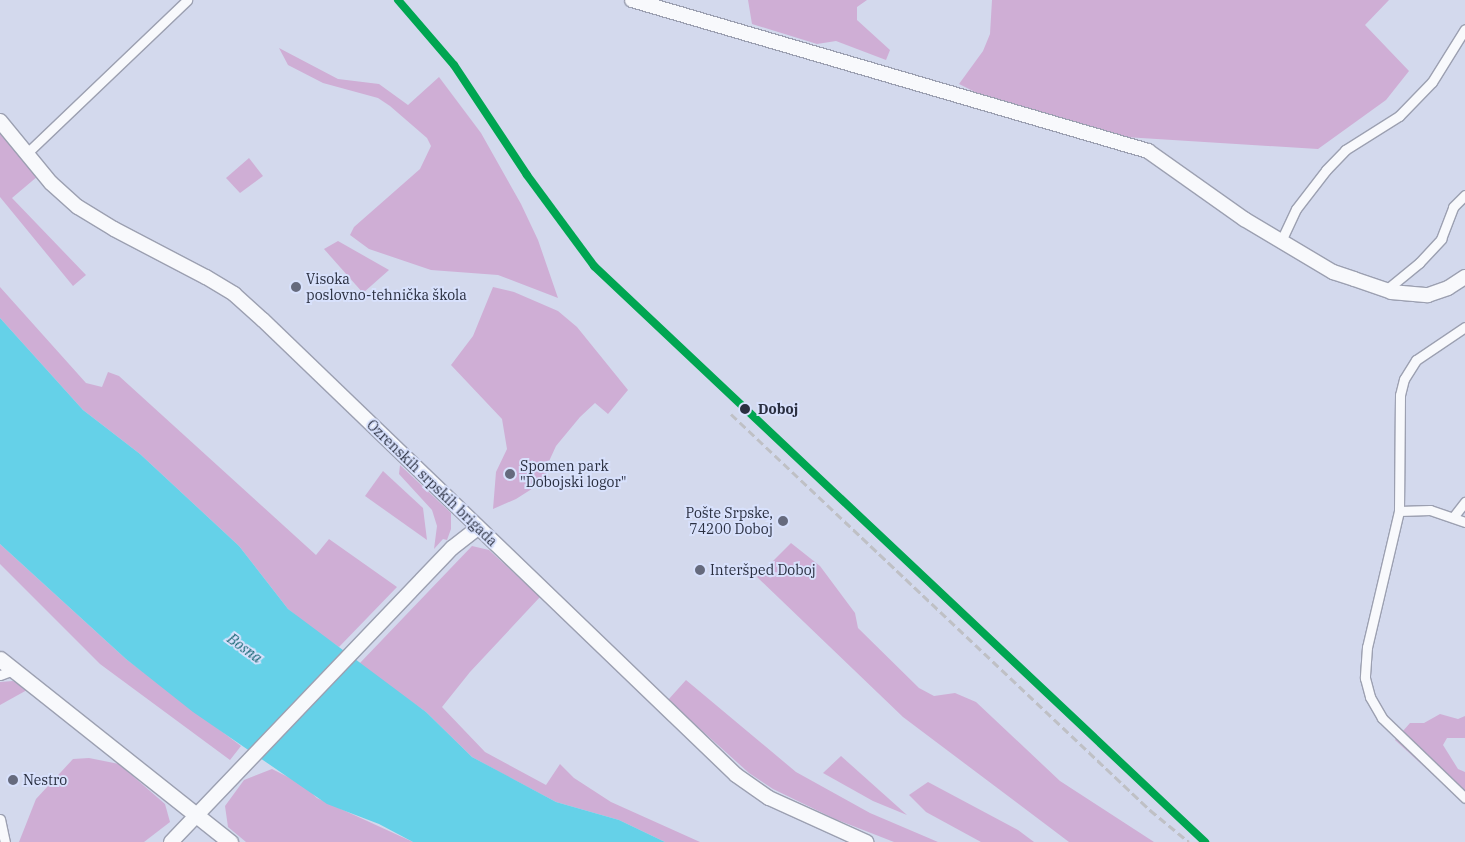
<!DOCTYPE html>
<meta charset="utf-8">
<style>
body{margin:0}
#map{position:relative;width:1465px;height:842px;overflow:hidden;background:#d3d9ed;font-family:"IBM Plex Serif",serif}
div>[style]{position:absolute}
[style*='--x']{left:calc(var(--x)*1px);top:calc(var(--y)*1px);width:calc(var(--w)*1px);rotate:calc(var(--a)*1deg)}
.green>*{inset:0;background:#cfaed5}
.water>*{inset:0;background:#65d1e8}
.roads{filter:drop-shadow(1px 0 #9ca0b1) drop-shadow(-1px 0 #9ca0b1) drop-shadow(0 1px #9ca0b1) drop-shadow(0 -1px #9ca0b1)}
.street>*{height:9px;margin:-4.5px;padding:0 4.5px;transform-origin:4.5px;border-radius:4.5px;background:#f8f9fc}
.secondary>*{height:14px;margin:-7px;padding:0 7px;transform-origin:7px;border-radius:7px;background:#f8f9fc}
.primary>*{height:15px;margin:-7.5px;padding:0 7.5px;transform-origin:7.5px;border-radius:7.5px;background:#f8f9fc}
.rail>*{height:3px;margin-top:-1.5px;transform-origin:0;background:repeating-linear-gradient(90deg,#bfc0c5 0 8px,transparent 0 12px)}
.rail-1>*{height:8px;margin:-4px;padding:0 4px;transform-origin:4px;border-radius:4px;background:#00a651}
.dots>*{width:14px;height:14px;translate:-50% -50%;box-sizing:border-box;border:2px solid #d8e1fc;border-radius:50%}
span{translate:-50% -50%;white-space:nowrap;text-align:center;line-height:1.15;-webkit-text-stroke:4px #d8e1fc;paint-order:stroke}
.poi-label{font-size:14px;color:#2a2f40}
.left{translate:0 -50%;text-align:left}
.right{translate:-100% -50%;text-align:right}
.stop-label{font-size:14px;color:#2a2f40;font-weight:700}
.street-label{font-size:14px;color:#2a2f40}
.water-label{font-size:15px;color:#11626f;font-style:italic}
</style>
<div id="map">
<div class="green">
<div style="clip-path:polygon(748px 0,867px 0,857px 7px,857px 20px,890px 50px,886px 60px,836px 41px,817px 44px,752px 24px)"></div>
<div style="clip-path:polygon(992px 0,1389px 0,1365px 25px,1409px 71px,1386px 100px,1318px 149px,1125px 137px,981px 95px,959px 84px,983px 51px,990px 34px)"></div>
<div style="clip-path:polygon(279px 48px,338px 79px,379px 84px,408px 105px,439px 77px,481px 133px,521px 204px,538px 240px,558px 298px,498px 275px,431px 270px,369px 249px,350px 235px,354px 227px,420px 169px,431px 146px,427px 138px,390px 106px,378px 98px,323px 83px,288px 65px)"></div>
<div style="clip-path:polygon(0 132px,38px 176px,12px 198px,86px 275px,73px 286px,0 197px)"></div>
<div style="clip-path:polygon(249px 158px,263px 176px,240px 193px,226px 178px)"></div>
<div style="clip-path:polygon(338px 241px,389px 270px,363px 293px,324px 249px)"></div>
<div style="clip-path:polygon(0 287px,86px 383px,102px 387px,108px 372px,119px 376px,316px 555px,329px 539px,397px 587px,339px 647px,318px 633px,288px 609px,239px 546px,140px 454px,83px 410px,0 318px)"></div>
<div style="clip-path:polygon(493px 287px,514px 292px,558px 311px,577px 327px,628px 390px,608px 414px,595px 403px,580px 417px,556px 446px,545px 470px,549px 478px,516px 499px,493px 509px,496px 472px,507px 449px,502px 419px,451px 365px,473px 336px)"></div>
<div style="clip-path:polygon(400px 465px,451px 513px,451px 529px,447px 540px,443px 539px,434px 549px,437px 526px,432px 510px,399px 474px)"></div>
<div style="clip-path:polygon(383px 471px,423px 508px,427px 540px,365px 496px)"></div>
<div style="clip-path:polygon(791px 543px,820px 566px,855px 613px,858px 628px,919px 688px,934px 696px,955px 693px,976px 702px,1060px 781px,1154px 842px,1069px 842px,903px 717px,757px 577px)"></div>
<div style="clip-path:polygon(0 544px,126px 659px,241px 746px,230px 760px,100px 664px,0 564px)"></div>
<div style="clip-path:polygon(472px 546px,489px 550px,540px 597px,470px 672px,442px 707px,485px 752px,546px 785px,560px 764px,574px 778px,611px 802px,700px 842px,665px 842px,619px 820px,556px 802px,505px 775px,472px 757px,426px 712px,359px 664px)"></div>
<div style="clip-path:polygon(686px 680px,796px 772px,870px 813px,938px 842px,894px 842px,835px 819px,773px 789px,749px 773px,668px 700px)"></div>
<div style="clip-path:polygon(13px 681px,27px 690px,0 705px,0 682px)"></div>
<div style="clip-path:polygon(1440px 714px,1458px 719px,1465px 716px,1465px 738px,1447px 738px,1443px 745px,1458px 769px,1465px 772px,1465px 804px,1395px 740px,1410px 723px,1424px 723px)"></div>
<div style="clip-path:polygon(841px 756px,907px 815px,873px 801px,823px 773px)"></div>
<div style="clip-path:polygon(89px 758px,119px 764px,165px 804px,170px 822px,144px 842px,19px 842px,36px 799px,73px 759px)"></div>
<div style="clip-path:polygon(272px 769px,302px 784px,317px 798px,413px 842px,246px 842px,228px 827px,225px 806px,244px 780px)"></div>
<div style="clip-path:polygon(928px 782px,1018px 830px,1034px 842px,981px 842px,926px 812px,909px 795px)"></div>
</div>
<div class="water">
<div style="clip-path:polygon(0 318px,83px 410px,140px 454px,239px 546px,288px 609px,426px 712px,472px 757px,556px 802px,619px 820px,665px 842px,413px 842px,379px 824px,327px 804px,193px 712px,126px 659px,0 544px)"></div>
</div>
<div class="roads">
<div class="street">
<div style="--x:26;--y:154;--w:223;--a:-43.7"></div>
<div style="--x:1281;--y:241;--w:35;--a:-65"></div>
<div style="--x:1296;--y:209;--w:49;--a:-52.4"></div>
<div style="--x:1326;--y:170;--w:28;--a:-46"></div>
<div style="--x:1345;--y:150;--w:64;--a:-32.2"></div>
<div style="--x:1399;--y:116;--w:47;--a:-45.9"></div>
<div style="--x:1432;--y:82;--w:62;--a:-58.1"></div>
<div style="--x:1386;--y:290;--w:43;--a:-39.3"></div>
<div style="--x:1419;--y:263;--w:33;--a:-47"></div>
<div style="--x:1441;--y:239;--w:34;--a:-69"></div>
<div style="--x:1453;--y:207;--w:17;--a:-45"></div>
<div style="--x:1465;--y:327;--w:59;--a:146"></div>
<div style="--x:1416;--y:360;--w:22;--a:122"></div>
<div style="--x:1404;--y:379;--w:16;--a:104"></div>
<div style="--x:1400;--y:395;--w:116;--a:90.5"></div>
<div style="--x:1399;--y:511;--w:140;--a:103.2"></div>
<div style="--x:1367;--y:647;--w:31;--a:94"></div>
<div style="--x:1365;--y:678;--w:20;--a:75"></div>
<div style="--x:1370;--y:697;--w:24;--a:60"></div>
<div style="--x:1382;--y:718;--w:115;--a:43.9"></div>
<div style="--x:1399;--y:511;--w:31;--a:-2"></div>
<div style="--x:1430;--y:510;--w:37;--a:19"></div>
<div style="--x:1454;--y:516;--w:18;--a:-52"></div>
<div style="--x:0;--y:675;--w:15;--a:-20"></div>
<div style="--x:0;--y:819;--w:24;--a:78"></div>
</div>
<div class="secondary">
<div style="--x:632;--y:0;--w:538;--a:16.31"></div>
<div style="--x:1148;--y:151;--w:118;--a:35.3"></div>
<div style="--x:1244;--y:219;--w:104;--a:30.8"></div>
<div style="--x:1333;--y:272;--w:22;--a:18"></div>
<div style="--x:1354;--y:279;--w:39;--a:19"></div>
<div style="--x:1391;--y:292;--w:37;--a:5"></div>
<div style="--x:1428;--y:295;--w:21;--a:-19"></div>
<div style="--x:1448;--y:288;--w:20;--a:-33"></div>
<div style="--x:0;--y:121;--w:80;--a:50.6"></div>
<div style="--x:51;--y:183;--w:36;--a:42"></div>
<div style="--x:78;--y:207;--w:42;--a:31.4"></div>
<div style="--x:114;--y:229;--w:104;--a:27.6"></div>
<div style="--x:206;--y:277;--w:33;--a:31"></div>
<div style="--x:234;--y:294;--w:39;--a:42"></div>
<div style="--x:263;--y:320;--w:656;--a:43.89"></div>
<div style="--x:736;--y:775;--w:40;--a:34.9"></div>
<div style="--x:769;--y:798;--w:107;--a:24.4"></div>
<div style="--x:171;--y:842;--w:407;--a:-46.3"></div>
<div style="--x:452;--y:548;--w:33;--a:-38"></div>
</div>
<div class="primary">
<div style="--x:0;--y:659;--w:294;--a:38.5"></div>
</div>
</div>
<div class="rail">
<div style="--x:398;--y:0;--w:86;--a:49.3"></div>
<div style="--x:454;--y:65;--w:132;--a:56.4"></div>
<div style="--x:527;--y:175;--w:113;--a:53.6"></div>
<div style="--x:594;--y:266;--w:840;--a:43.31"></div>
<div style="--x:731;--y:414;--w:577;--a:43.38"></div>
<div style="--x:1150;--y:810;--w:50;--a:39.4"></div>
</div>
<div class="rail-1">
<div style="--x:398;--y:0;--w:86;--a:49.3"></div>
<div style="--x:454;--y:65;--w:132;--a:56.4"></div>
<div style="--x:527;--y:175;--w:113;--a:53.6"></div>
<div style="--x:594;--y:266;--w:840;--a:43.31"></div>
</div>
<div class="dots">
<div style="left:296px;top:287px;background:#656a7d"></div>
<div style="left:745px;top:409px;background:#2a2f40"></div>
<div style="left:510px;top:474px;background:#656a7d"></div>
<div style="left:783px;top:521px;background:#656a7d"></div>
<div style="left:700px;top:570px;background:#656a7d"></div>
<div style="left:13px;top:780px;background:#656a7d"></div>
</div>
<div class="poi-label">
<span class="left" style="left:306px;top:287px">Visoka<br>poslovno-tehnička škola</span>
<span class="left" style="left:520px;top:474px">Spomen park<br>"Dobojski logor"</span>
<span class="right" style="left:773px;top:521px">Pošte Srpske,<br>74200 Doboj</span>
<span class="left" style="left:710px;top:570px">Interšped Doboj</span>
<span class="left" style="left:23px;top:780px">Nestro</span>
</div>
<div class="stop-label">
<span class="left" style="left:758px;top:409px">Doboj</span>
</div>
<div class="street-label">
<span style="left:432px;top:483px;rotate:44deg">Ozrenskih srpskih brigada</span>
</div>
<div class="water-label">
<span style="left:245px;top:648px;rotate:36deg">Bosna</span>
</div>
</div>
